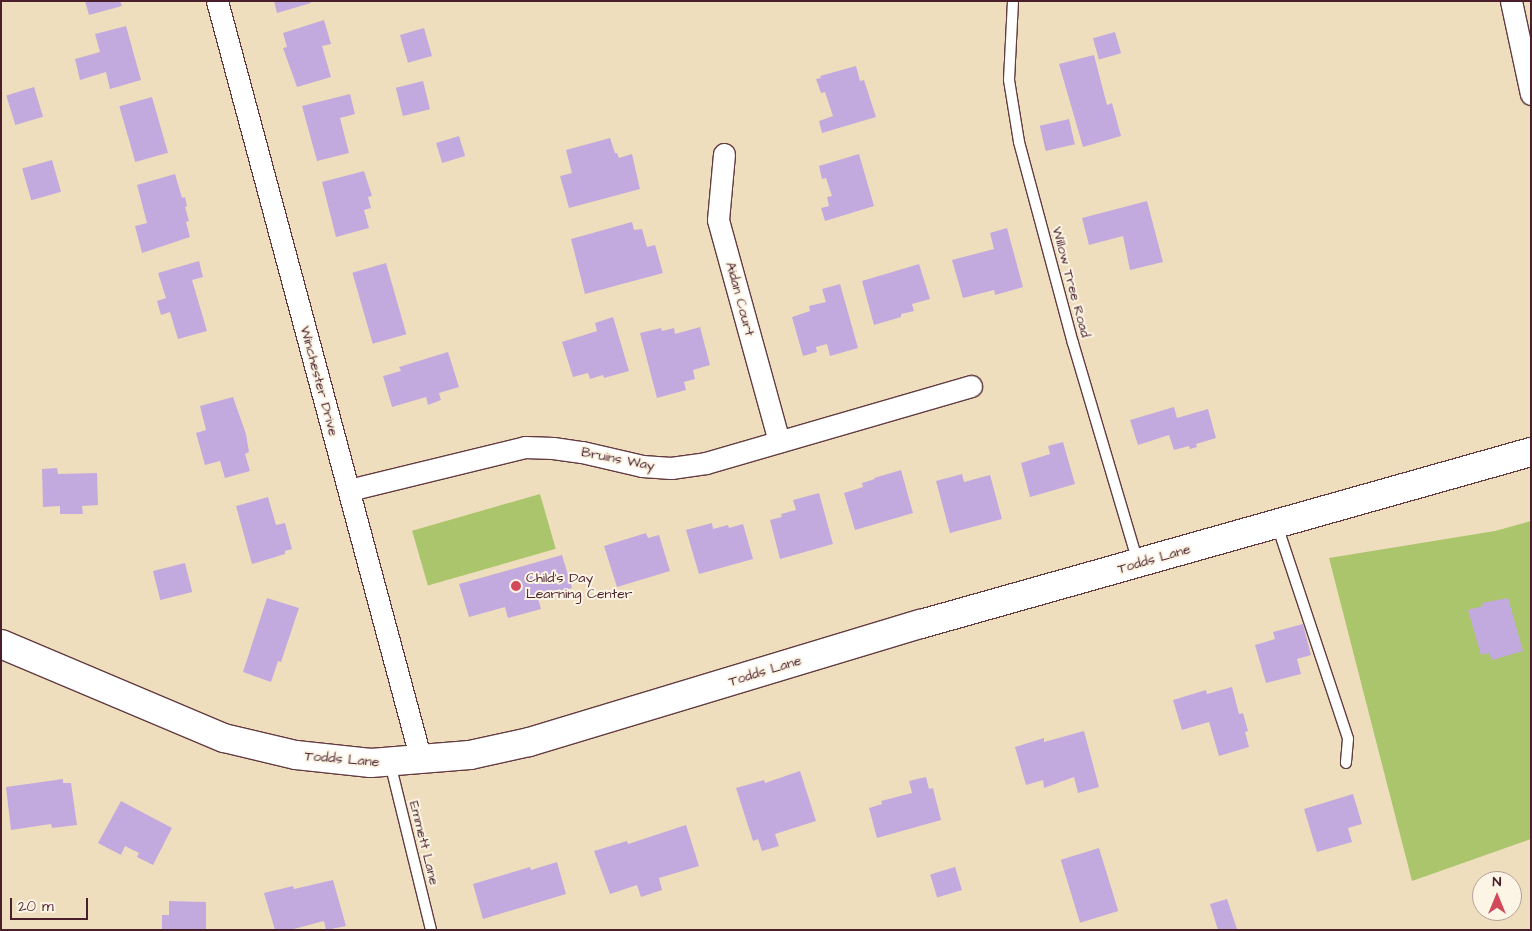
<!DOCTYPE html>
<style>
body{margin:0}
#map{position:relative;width:1532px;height:931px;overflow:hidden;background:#efdebd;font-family:"Architects Daughter",sans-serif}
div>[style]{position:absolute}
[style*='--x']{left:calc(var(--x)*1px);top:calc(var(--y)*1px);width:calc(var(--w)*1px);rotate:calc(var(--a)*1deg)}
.green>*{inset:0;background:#aac56b;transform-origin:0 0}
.building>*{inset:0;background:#c3aade;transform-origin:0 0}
.roads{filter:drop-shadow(1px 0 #633c41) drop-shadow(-1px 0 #633c41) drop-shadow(0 1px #633c41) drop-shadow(0 -1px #633c41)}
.lane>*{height:10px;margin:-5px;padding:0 5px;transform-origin:5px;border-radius:5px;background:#fff}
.street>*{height:21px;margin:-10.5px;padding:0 10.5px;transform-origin:10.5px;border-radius:10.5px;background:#fff}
.secondary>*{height:28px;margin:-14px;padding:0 14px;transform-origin:14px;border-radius:14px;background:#fff}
.dots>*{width:14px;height:14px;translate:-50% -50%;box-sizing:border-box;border:2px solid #fcf5e5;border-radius:50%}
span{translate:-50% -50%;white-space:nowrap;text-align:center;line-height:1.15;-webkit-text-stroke:4px #fcf5e5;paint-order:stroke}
.street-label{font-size:14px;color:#4a1f2b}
.poi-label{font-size:14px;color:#4a1f2b}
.left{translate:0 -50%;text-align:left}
.frame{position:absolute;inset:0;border:2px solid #4a1f2b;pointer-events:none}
.north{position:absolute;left:1472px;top:871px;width:50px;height:50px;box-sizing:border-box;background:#fcf5e5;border:1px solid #b59f9b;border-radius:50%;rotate:0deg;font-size:14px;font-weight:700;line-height:20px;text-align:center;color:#4a1f2b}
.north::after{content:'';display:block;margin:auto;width:18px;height:22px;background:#d1495b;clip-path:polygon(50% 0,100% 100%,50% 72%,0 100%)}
.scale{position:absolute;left:10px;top:898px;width:78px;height:22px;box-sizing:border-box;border:2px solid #4a1f2b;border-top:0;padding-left:6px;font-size:15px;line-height:18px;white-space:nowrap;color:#4a1f2b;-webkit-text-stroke:4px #fcf5e5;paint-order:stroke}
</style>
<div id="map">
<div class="green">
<div style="left:540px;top:494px;width:57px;height:133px;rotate:74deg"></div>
<div style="clip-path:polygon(1531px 521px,1531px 839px,1412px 881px,1329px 558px,1495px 531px)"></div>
</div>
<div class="building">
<div style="clip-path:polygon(85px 1px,120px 1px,122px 6px,89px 15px)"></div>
<div style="clip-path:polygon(274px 1px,310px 1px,311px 3px,277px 13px)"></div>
<div style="clip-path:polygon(324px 20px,331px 44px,322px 46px,331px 77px,297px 87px,283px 48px,287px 47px,283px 33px)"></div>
<div style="clip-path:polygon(126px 26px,141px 80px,110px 89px,106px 72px,80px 80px,75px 59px,100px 52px,95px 34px)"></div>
<div style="left:424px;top:28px;width:29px;height:25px;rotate:74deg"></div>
<div style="left:1115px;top:32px;width:22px;height:23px;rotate:74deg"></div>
<div style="clip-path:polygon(1094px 55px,1107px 105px,1112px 103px,1121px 136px,1083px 147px,1059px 64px)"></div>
<div style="clip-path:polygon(856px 66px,860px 81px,864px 80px,876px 117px,822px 133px,819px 121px,833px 116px,825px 92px,821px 93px,816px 79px,821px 78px,820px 76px)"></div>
<div style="left:423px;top:81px;width:29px;height:28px;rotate:76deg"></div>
<div style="left:34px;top:87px;width:31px;height:29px;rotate:73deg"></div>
<div style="clip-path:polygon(350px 94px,355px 114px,340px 118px,349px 153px,317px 161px,302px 106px)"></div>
<div style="left:152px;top:97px;width:58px;height:34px;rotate:74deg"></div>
<div style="left:1069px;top:119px;width:26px;height:30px;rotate:77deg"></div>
<div style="left:459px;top:136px;width:21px;height:24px;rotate:73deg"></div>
<div style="clip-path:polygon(610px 138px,615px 153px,617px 153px,619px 158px,632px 154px,640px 189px,569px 208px,560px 176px,572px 173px,566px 150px)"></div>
<div style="clip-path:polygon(859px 154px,874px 206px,825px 221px,821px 208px,829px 206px,827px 197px,832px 196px,826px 178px,822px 179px,819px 166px)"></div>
<div style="left:52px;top:160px;width:33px;height:31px;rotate:74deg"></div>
<div style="clip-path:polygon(364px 171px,372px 196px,368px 197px,371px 208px,364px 210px,369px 228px,336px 237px,322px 182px)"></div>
<div style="clip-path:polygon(175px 174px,182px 198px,185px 197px,187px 206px,185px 207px,189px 221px,186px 222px,190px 237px,142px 253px,135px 226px,147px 223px,137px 185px)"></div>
<div style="clip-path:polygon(1147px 201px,1163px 262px,1130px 270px,1123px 236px,1089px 245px,1082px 218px)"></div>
<div style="clip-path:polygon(632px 222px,634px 230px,642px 229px,647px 247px,655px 245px,663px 273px,585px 294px,571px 239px)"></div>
<div style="clip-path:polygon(1007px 228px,1023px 287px,995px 295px,994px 290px,963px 298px,952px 260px,994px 249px,990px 233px)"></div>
<div style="clip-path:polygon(199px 261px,203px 277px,192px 280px,207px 331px,178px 339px,170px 312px,161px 315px,157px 301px,166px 298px,158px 273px)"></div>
<div style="left:386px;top:263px;width:74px;height:35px;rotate:74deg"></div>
<div style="clip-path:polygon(919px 264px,930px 299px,912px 304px,914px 311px,901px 314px,901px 317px,874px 325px,862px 281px)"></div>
<div style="clip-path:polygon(840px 284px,858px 348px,830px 356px,827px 344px,816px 347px,817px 352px,803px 356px,792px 317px,810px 311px,809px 306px,826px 302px,822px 289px)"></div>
<div style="clip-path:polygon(613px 317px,629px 371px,604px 378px,603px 375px,590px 379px,588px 373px,573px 377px,562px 342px,597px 331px,595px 323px)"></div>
<div style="clip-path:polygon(700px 327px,710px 365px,693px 370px,695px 379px,684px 382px,686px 390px,657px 398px,640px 333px,661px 328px,662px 331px,674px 328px,675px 334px)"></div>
<div style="clip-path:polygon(448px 352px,459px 387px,439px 393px,441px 400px,428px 405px,426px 397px,392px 407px,383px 376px,401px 371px,399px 367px)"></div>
<div style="clip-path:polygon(233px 397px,246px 434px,249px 452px,245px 454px,250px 471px,225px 478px,220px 461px,205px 465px,196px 433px,206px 430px,200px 406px)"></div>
<div style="clip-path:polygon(1174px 407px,1177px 418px,1208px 409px,1216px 438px,1196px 444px,1197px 447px,1190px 449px,1189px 446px,1174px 450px,1169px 435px,1138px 445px,1130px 420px)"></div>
<div style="clip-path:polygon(1063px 442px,1075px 484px,1030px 497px,1021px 463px,1050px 454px,1048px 446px)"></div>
<div style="clip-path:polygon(57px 468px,58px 474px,97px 473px,98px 505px,82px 506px,83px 514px,60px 514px,60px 506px,43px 507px,42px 469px)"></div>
<div style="clip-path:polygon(901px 470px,913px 513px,855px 530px,844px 493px,863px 487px,862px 483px,875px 479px,874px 478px)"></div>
<div style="clip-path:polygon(962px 474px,964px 482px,990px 475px,1002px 519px,950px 533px,936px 481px)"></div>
<div style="clip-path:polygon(819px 493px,833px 544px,780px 559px,770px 520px,782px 517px,781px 514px,796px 510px,793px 500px)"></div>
<div style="clip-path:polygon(268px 497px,276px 525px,285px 523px,292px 549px,285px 551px,285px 554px,252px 564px,236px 506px)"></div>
<div style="clip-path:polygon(712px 523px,713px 529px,728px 525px,729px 528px,743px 524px,753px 559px,699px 574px,686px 530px)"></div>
<div style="clip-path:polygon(646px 533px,648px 538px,659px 535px,670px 571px,617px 587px,604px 546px)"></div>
<div style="clip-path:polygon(562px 555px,572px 588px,538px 598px,541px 609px,508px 618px,505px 607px,469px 617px,459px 584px)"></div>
<div style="left:185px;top:563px;width:30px;height:33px;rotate:76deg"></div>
<div style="clip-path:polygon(267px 598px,299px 608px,281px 662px,278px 661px,271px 682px,243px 672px)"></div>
<div style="clip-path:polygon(1508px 598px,1523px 651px,1492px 660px,1489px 653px,1481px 655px,1468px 610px,1483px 606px,1482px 603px)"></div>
<div style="clip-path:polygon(1303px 624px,1311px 655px,1297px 659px,1301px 674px,1266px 683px,1255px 645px,1275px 639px,1273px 632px)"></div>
<div style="clip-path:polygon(1232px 687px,1239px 714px,1243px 713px,1248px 731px,1245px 732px,1249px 747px,1219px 756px,1209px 722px,1182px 730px,1173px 700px,1206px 690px,1207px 694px)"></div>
<div style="clip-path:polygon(1084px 731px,1099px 787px,1078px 793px,1074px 777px,1044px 788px,1043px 780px,1026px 785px,1015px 747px,1044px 738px,1044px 742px)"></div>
<div style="clip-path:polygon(800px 771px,816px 821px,775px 834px,779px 846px,762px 851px,758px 839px,753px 841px,736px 788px,764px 780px,765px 783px)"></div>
<div style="clip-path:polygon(926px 777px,929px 789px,933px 788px,941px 820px,877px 838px,869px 808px,882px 804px,881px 801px,912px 793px,909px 781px)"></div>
<div style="clip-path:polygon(63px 779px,63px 783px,71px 783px,77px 825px,52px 828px,51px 824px,11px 830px,6px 787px)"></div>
<div style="clip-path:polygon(1353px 794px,1362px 824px,1348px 828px,1352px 842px,1317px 852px,1304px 809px)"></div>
<div style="clip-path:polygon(121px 801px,172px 828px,153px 865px,137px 857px,139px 853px,125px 846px,121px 855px,98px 843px)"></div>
<div style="clip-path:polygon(686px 825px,699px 866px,659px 878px,662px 890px,641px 897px,637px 885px,610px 894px,594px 851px,627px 841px,628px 844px)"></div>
<div style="left:1099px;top:848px;width:66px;height:40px;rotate:73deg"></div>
<div style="clip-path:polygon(557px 862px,566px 894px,483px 919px,473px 884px,530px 867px,531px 870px)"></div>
<div style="left:955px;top:867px;width:24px;height:26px;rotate:73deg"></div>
<div style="clip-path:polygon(333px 880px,346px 926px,326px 930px,324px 921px,290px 930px,275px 930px,264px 893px,293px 886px,294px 889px)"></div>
<div style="clip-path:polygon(1227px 899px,1237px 929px,1218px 930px,1210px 904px)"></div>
<div style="clip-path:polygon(169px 901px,206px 902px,206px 930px,162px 930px,162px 915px,169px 915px)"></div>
</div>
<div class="roads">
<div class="lane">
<div style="--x:1013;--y:1;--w:79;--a:92.9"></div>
<div style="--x:1009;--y:80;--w:63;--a:80.8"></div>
<div style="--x:1019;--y:142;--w:208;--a:75"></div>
<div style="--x:1073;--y:343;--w:229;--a:73.5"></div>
<div style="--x:1277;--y:525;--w:225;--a:71.6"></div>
<div style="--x:1348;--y:739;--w:24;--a:95"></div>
<div style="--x:390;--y:763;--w:172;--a:76.2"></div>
</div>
<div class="street">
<div style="--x:217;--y:1;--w:786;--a:74.96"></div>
<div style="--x:1511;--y:1;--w:95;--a:77.9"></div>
<div style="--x:724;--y:154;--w:66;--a:95.2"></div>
<div style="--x:718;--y:220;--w:230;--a:74.6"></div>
<div style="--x:349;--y:490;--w:181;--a:-13.7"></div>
<div style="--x:525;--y:447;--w:28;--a:2"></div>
<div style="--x:553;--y:448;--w:29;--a:8"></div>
<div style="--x:582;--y:452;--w:62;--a:13.1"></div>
<div style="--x:642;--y:466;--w:29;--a:4"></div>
<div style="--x:671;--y:468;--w:35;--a:-8"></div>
<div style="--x:706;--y:463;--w:276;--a:-16.2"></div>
</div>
<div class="secondary">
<div style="--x:1;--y:644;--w:242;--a:22.9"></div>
<div style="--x:224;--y:738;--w:74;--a:13.3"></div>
<div style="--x:296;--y:755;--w:75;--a:6.1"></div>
<div style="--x:371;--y:763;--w:99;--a:-4.6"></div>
<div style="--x:470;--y:755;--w:60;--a:-12.4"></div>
<div style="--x:529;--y:742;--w:409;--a:-16.8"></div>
<div style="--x:921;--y:624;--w:634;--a:-15.75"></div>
</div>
</div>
<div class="dots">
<div style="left:516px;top:586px;background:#d1495b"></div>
</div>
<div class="street-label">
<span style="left:1071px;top:282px;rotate:75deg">Willow Tree Road</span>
<span style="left:740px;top:299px;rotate:75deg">Aidan Court</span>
<span style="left:319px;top:381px;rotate:75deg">Winchester Drive</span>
<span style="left:618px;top:459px;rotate:11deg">Bruins Way</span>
<span style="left:1154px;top:559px;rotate:-16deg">Todds Lane</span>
<span style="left:765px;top:671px;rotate:-17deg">Todds Lane</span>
<span style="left:342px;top:759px;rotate:5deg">Todds Lane</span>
<span style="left:424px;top:843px;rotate:76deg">Emmett Lane</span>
</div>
<div class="poi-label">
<span class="left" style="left:526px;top:586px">Child's Day<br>Learning Center</span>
</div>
<div class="frame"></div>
<div class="north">N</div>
<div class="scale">20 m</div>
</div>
